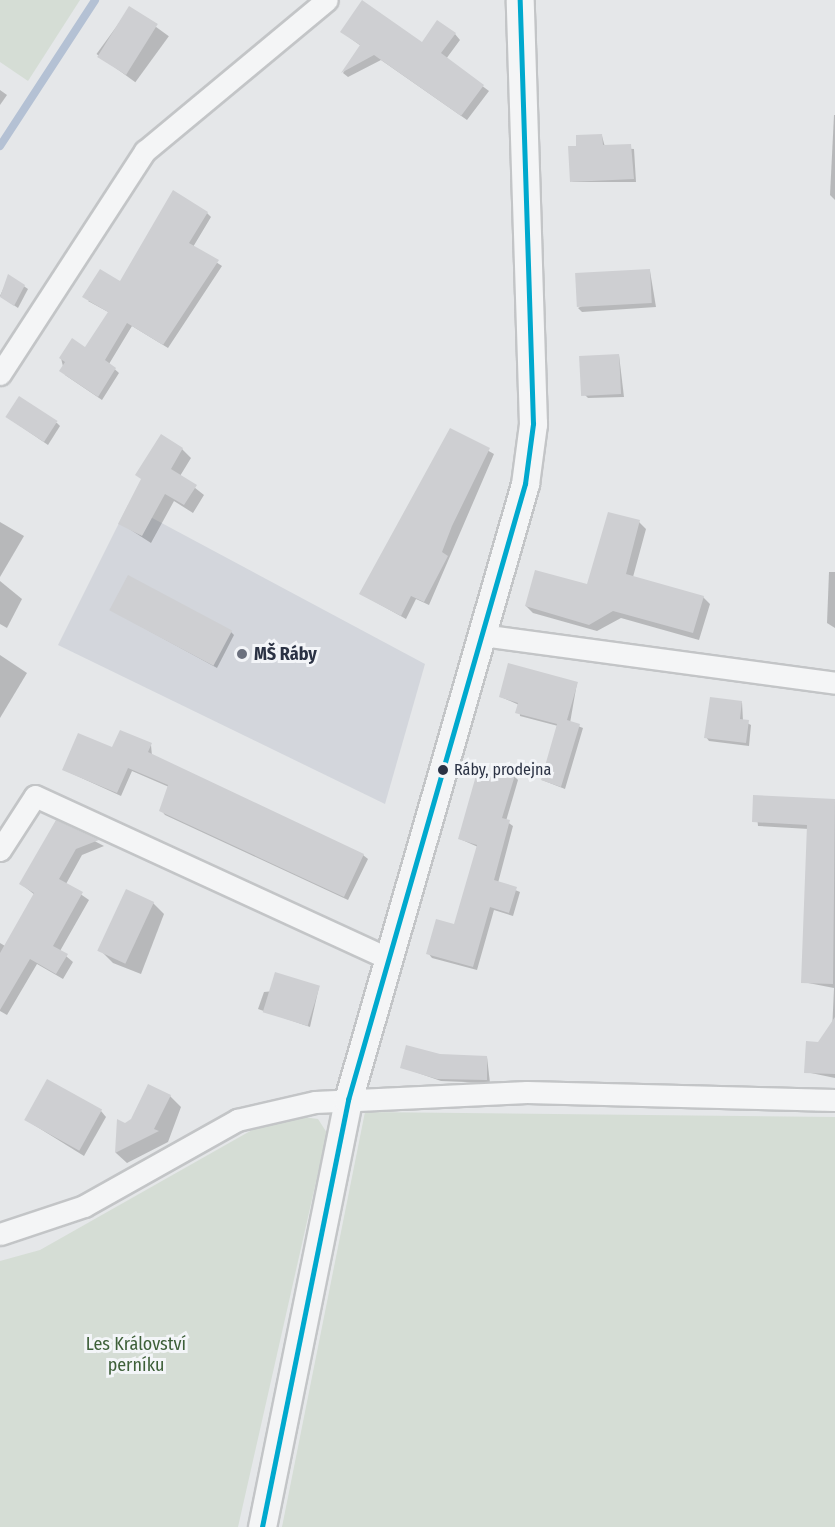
<!DOCTYPE html>
<meta charset="utf-8">
<style>
body{margin:0}
#map{position:relative;width:835px;height:1527px;overflow:hidden;background:#e5e7e9;font-family:"Fira Sans Condensed",sans-serif}
div>[style]{position:absolute}
[style*='--x']{left:calc(var(--x)*1px);top:calc(var(--y)*1px);width:calc(var(--w)*1px);rotate:calc(var(--a)*1deg)}
.built>*{inset:0;background:#d3d6dc}
.green>*{inset:0;background:#d5ddd5}
.shadow>*{inset:0;background:#0003;transform-origin:0 0}
.stream>*{height:8px;margin:-4px;padding:0 4px;transform-origin:4px;border-radius:4px;background:#b4c1d4}
.building>*{inset:0;background:#cecfd2;transform-origin:0 0}
.roads{filter:drop-shadow(2px 0 #c3c5c7) drop-shadow(-2px 0 #c3c5c7) drop-shadow(0 2px #c3c5c7) drop-shadow(0 -2px #c3c5c7)}
.minor>*{height:21px;margin:-10.5px;padding:0 10.5px;transform-origin:10.5px;border-radius:10.5px;background:#f4f5f6}
.tertiary>*{height:27px;margin:-13.5px;padding:0 13.5px;transform-origin:13.5px;border-radius:13.5px;background:#f4f5f6}
.bus-1>*{height:4.5px;margin:-2.25px;padding:0 2.25px;transform-origin:2.25px;border-radius:2.25px;background:#00a9ce}
.dots>*{width:16px;height:16px;translate:-50% -50%;box-sizing:border-box;border:3px solid #f3f5f8;border-radius:50%}
span{translate:-50% -50%;white-space:nowrap;text-align:center;line-height:1.15;-webkit-text-stroke:6px #f3f5f8;paint-order:stroke}
.bus-label{font-size:16px;color:#2b3244}
.left{translate:0 -50%;text-align:left}
.poi-label{font-size:18px;color:#2b3244;font-weight:700}
.park-label{font-size:18px;color:#3d5f38}
</style>
<div id="map">
<div class="built">
<div style="clip-path:polygon(128px 505px,425px 664px,385px 804px,58px 645px)"></div>
</div>
<div class="green">
<div style="clip-path:polygon(0 0,80px 0,28px 81px,0 62px)"></div>
<div style="clip-path:polygon(365px 1112px,835px 1117px,835px 1527px,282px 1527px)"></div>
<div style="clip-path:polygon(303px 1117px,318px 1119px,327px 1133px,238px 1527px,0 1527px,0 1261px,40px 1250px,259px 1126px)"></div>
</div>
<div class="shadow">
<div style="left:130px;top:8px;width:48px;height:57px;rotate:36deg"></div>
<div style="clip-path:polygon(342px 32px,423px 44px,455px 34px,460px 40px,446px 59px,489px 91px,467px 120px,381px 60px,348px 77px,343px 73px,361px 46px)"></div>
<div style="clip-path:polygon(0 90px,7px 95px,0 105px)"></div>
<div style="clip-path:polygon(834px 115px,835px 115px,835px 200px,830px 195px)"></div>
<div style="clip-path:polygon(602px 136px,605px 147px,634px 149px,636px 182px,572px 182px)"></div>
<div style="clip-path:polygon(207px 213px,211px 217px,193px 247px,222px 266px,168px 348px,132px 326px,109px 364px,119px 373px,102px 400px,65px 375px,61px 358px,86px 349px,110px 313px,88px 301px,120px 283px)"></div>
<div style="clip-path:polygon(650px 271px,656px 307px,582px 312px,578px 308px)"></div>
<div style="clip-path:polygon(9px 276px,28px 289px,18px 308px,0 296px)"></div>
<div style="clip-path:polygon(619px 355px,624px 397px,588px 398px,585px 395px)"></div>
<div style="clip-path:polygon(7px 417px,57px 423px,60px 426px,48px 445px)"></div>
<div style="clip-path:polygon(451px 430px,494px 454px,429px 605px,416px 599px,406px 619px,361px 594px)"></div>
<div style="clip-path:polygon(182px 449px,191px 458px,180px 476px,204px 495px,193px 513px,174px 501px,151px 543px,120px 523px)"></div>
<div style="clip-path:polygon(0 522px,24px 536px,0 577px)"></div>
<div style="clip-path:polygon(639px 522px,646px 529px,633px 577px,703px 597px,710px 604px,699px 640px,621px 618px,597px 631px,533px 613px,526px 606px,588px 586px)"></div>
<div style="clip-path:polygon(829px 572px,835px 572px,835px 628px,827px 623px)"></div>
<div style="clip-path:polygon(0 581px,22px 599px,7px 628px,0 624px)"></div>
<div style="clip-path:polygon(111px 610px,231px 632px,234px 635px,217px 668px)"></div>
<div style="clip-path:polygon(0 655px,27px 673px,0 718px)"></div>
<div style="clip-path:polygon(577px 683px,570px 723px,583px 728px,565px 789px,542px 780px,558px 726px,520px 716px,519px 705px,501px 697px)"></div>
<div style="clip-path:polygon(742px 702px,743px 721px,751px 725px,749px 746px,709px 741px,706px 737px)"></div>
<div style="clip-path:polygon(151px 745px,152px 756px,363px 855px,368px 859px,348px 900px,165px 815px,161px 810px,169px 787px,132px 771px,121px 796px,64px 770px,113px 749px)"></div>
<div style="clip-path:polygon(514px 776px,518px 780px,506px 821px,513px 826px,498px 883px,520px 892px,513px 916px,494px 910px,477px 970px,432px 958px,428px 953px,455px 926px,478px 847px,460px 839px,492px 778px)"></div>
<div style="clip-path:polygon(755px 797px,835px 801px,835px 1078px,806px 1072px,818px 1043px,832px 1032px,834px 988px,803px 982px,809px 829px,758px 826px)"></div>
<div style="clip-path:polygon(56px 821px,104px 846px,82px 855px,66px 884px,89px 900px,60px 951px,73px 962px,63px 979px,37px 964px,7px 1015px,0 1011px,0 943px,5px 946px,35px 895px,21px 884px)"></div>
<div style="clip-path:polygon(153px 903px,164px 914px,141px 974px,113px 963px,102px 952px)"></div>
<div style="clip-path:polygon(319px 987px,310px 1027px,258px 1009px,264px 992px)"></div>
<div style="clip-path:polygon(440px 1056px,487px 1057px,490px 1083px,441px 1081px,401px 1067px)"></div>
<div style="clip-path:polygon(170px 1096px,181px 1107px,168px 1142px,127px 1163px,116px 1153px,118px 1121px,125px 1125px)"></div>
<div style="clip-path:polygon(101px 1111px,106px 1117px,84px 1156px,26px 1120px)"></div>
</div>
<div class="stream">
<div style="--x:0;--y:146;--w:174;--a:-56.9"></div>
</div>
<div class="building">
<div style="clip-path:polygon(362px 0,422px 42px,437px 20px,456px 33px,441px 53px,484px 85px,461px 116px,374px 55px,341px 73px,360px 45px,340px 32px)"></div>
<div style="left:129px;top:6px;width:34px;height:60px;rotate:32deg"></div>
<div style="clip-path:polygon(602px 134px,603px 145px,631px 144px,634px 179px,570px 182px,568px 146px,576px 146px,576px 135px)"></div>
<div style="clip-path:polygon(173px 190px,208px 212px,189px 243px,219px 260px,163px 345px,127px 323px,105px 360px,116px 368px,98px 397px,59px 371px,65px 362px,59px 358px,72px 338px,85px 347px,108px 312px,82px 297px,100px 269px,120px 281px)"></div>
<div style="left:650px;top:269px;width:34px;height:75px;rotate:87deg"></div>
<div style="clip-path:polygon(8px 274px,25px 285px,14px 306px,0 297px)"></div>
<div style="left:619px;top:354px;width:40px;height:40px;rotate:87deg"></div>
<div style="left:19px;top:396px;width:46px;height:25px;rotate:33deg"></div>
<div style="clip-path:polygon(450px 428px,490px 448px,452px 526px,442px 552px,448px 556px,424px 602px,411px 596px,401px 616px,359px 594px)"></div>
<div style="clip-path:polygon(161px 434px,183px 448px,171px 469px,197px 485px,184px 505px,165px 494px,142px 536px,118px 524px,141px 479px,135px 475px)"></div>
<div style="clip-path:polygon(608px 512px,640px 520px,626px 574px,704px 596px,693px 633px,613px 611px,589px 625px,525px 606px,535px 570px,587px 584px)"></div>
<div style="left:128px;top:575px;width:118px;height:40px;rotate:28deg"></div>
<div style="clip-path:polygon(508px 663px,578px 682px,567px 720px,580px 724px,561px 787px,541px 780px,557px 724px,515px 713px,518px 703px,499px 697px)"></div>
<div style="clip-path:polygon(710px 697px,742px 701px,740px 719px,749px 720px,746px 743px,704px 738px)"></div>
<div style="clip-path:polygon(120px 730px,152px 743px,148px 752px,364px 854px,344px 897px,159px 811px,168px 785px,128px 768px,117px 793px,62px 770px,78px 733px,112px 747px)"></div>
<div style="clip-path:polygon(493px 768px,515px 775px,502px 818px,510px 820px,494px 880px,517px 887px,509px 913px,490px 907px,473px 967px,426px 954px,436px 919px,454px 924px,477px 845px,458px 839px,477px 772px,491px 776px)"></div>
<div style="clip-path:polygon(753px 795px,835px 799px,833px 984px,801px 983px,807px 825px,752px 822px)"></div>
<div style="clip-path:polygon(56px 820px,99px 840px,76px 849px,59px 879px,83px 892px,53px 946px,68px 954px,56px 974px,30px 959px,0 1010px,0 953px,34px 893px,19px 884px)"></div>
<div style="left:126px;top:889px;width:31px;height:68px;rotate:25deg"></div>
<div style="left:275px;top:972px;width:47px;height:42px;rotate:17deg"></div>
<div style="clip-path:polygon(835px 1017px,835px 1074px,804px 1073px,806px 1041px,818px 1042px)"></div>
<div style="clip-path:polygon(406px 1045px,440px 1054px,487px 1056px,487px 1080px,437px 1079px,400px 1068px)"></div>
<div style="left:47px;top:1079px;width:63px;height:47px;rotate:29deg"></div>
<div style="clip-path:polygon(148px 1084px,171px 1095px,154px 1129px,159px 1131px,115px 1153px,117px 1119px,125px 1123px,131px 1119px)"></div>
</div>
<div class="roads">
<div class="minor">
<div style="--x:0;--y:374;--w:266;--a:-57"></div>
<div style="--x:145;--y:151;--w:236;--a:-39.7"></div>
<div style="--x:482;--y:635;--w:356;--a:7.7"></div>
<div style="--x:0;--y:850;--w:64;--a:-57.1"></div>
<div style="--x:35;--y:796;--w:387;--a:24.7"></div>
<div style="--x:0;--y:1234;--w:89;--a:-18.4"></div>
<div style="--x:84;--y:1206;--w:176;--a:-29.3"></div>
<div style="--x:237;--y:1120;--w:80;--a:-13"></div>
<div style="--x:315;--y:1102;--w:212;--a:-2.7"></div>
<div style="--x:527;--y:1092;--w:308;--a:1.5"></div>
</div>
<div class="tertiary">
<div style="--x:262;--y:1527;--w:436;--a:-78.6"></div>
<div style="--x:348;--y:1100;--w:641;--a:-73.97"></div>
<div style="--x:525;--y:484;--w:61;--a:-82.4"></div>
<div style="--x:533;--y:424;--w:424;--a:-91.8"></div>
</div>
</div>
<div class="bus-1">
<div style="--x:262;--y:1527;--w:436;--a:-78.6"></div>
<div style="--x:348;--y:1100;--w:641;--a:-73.97"></div>
<div style="--x:525;--y:484;--w:61;--a:-82.4"></div>
<div style="--x:533;--y:424;--w:424;--a:-91.8"></div>
</div>
<div class="dots">
<div style="left:242px;top:654px;background:#6c717e"></div>
<div style="left:443px;top:770px;background:#2b3244"></div>
</div>
<div class="bus-label">
<span class="left" style="left:454px;top:770px">Ráby, prodejna</span>
</div>
<div class="poi-label">
<span class="left" style="left:254px;top:654px">MŠ Ráby</span>
</div>
<div class="park-label">
<span style="left:136px;top:1355px">Les Království<br>perníku</span>
</div>
</div>
